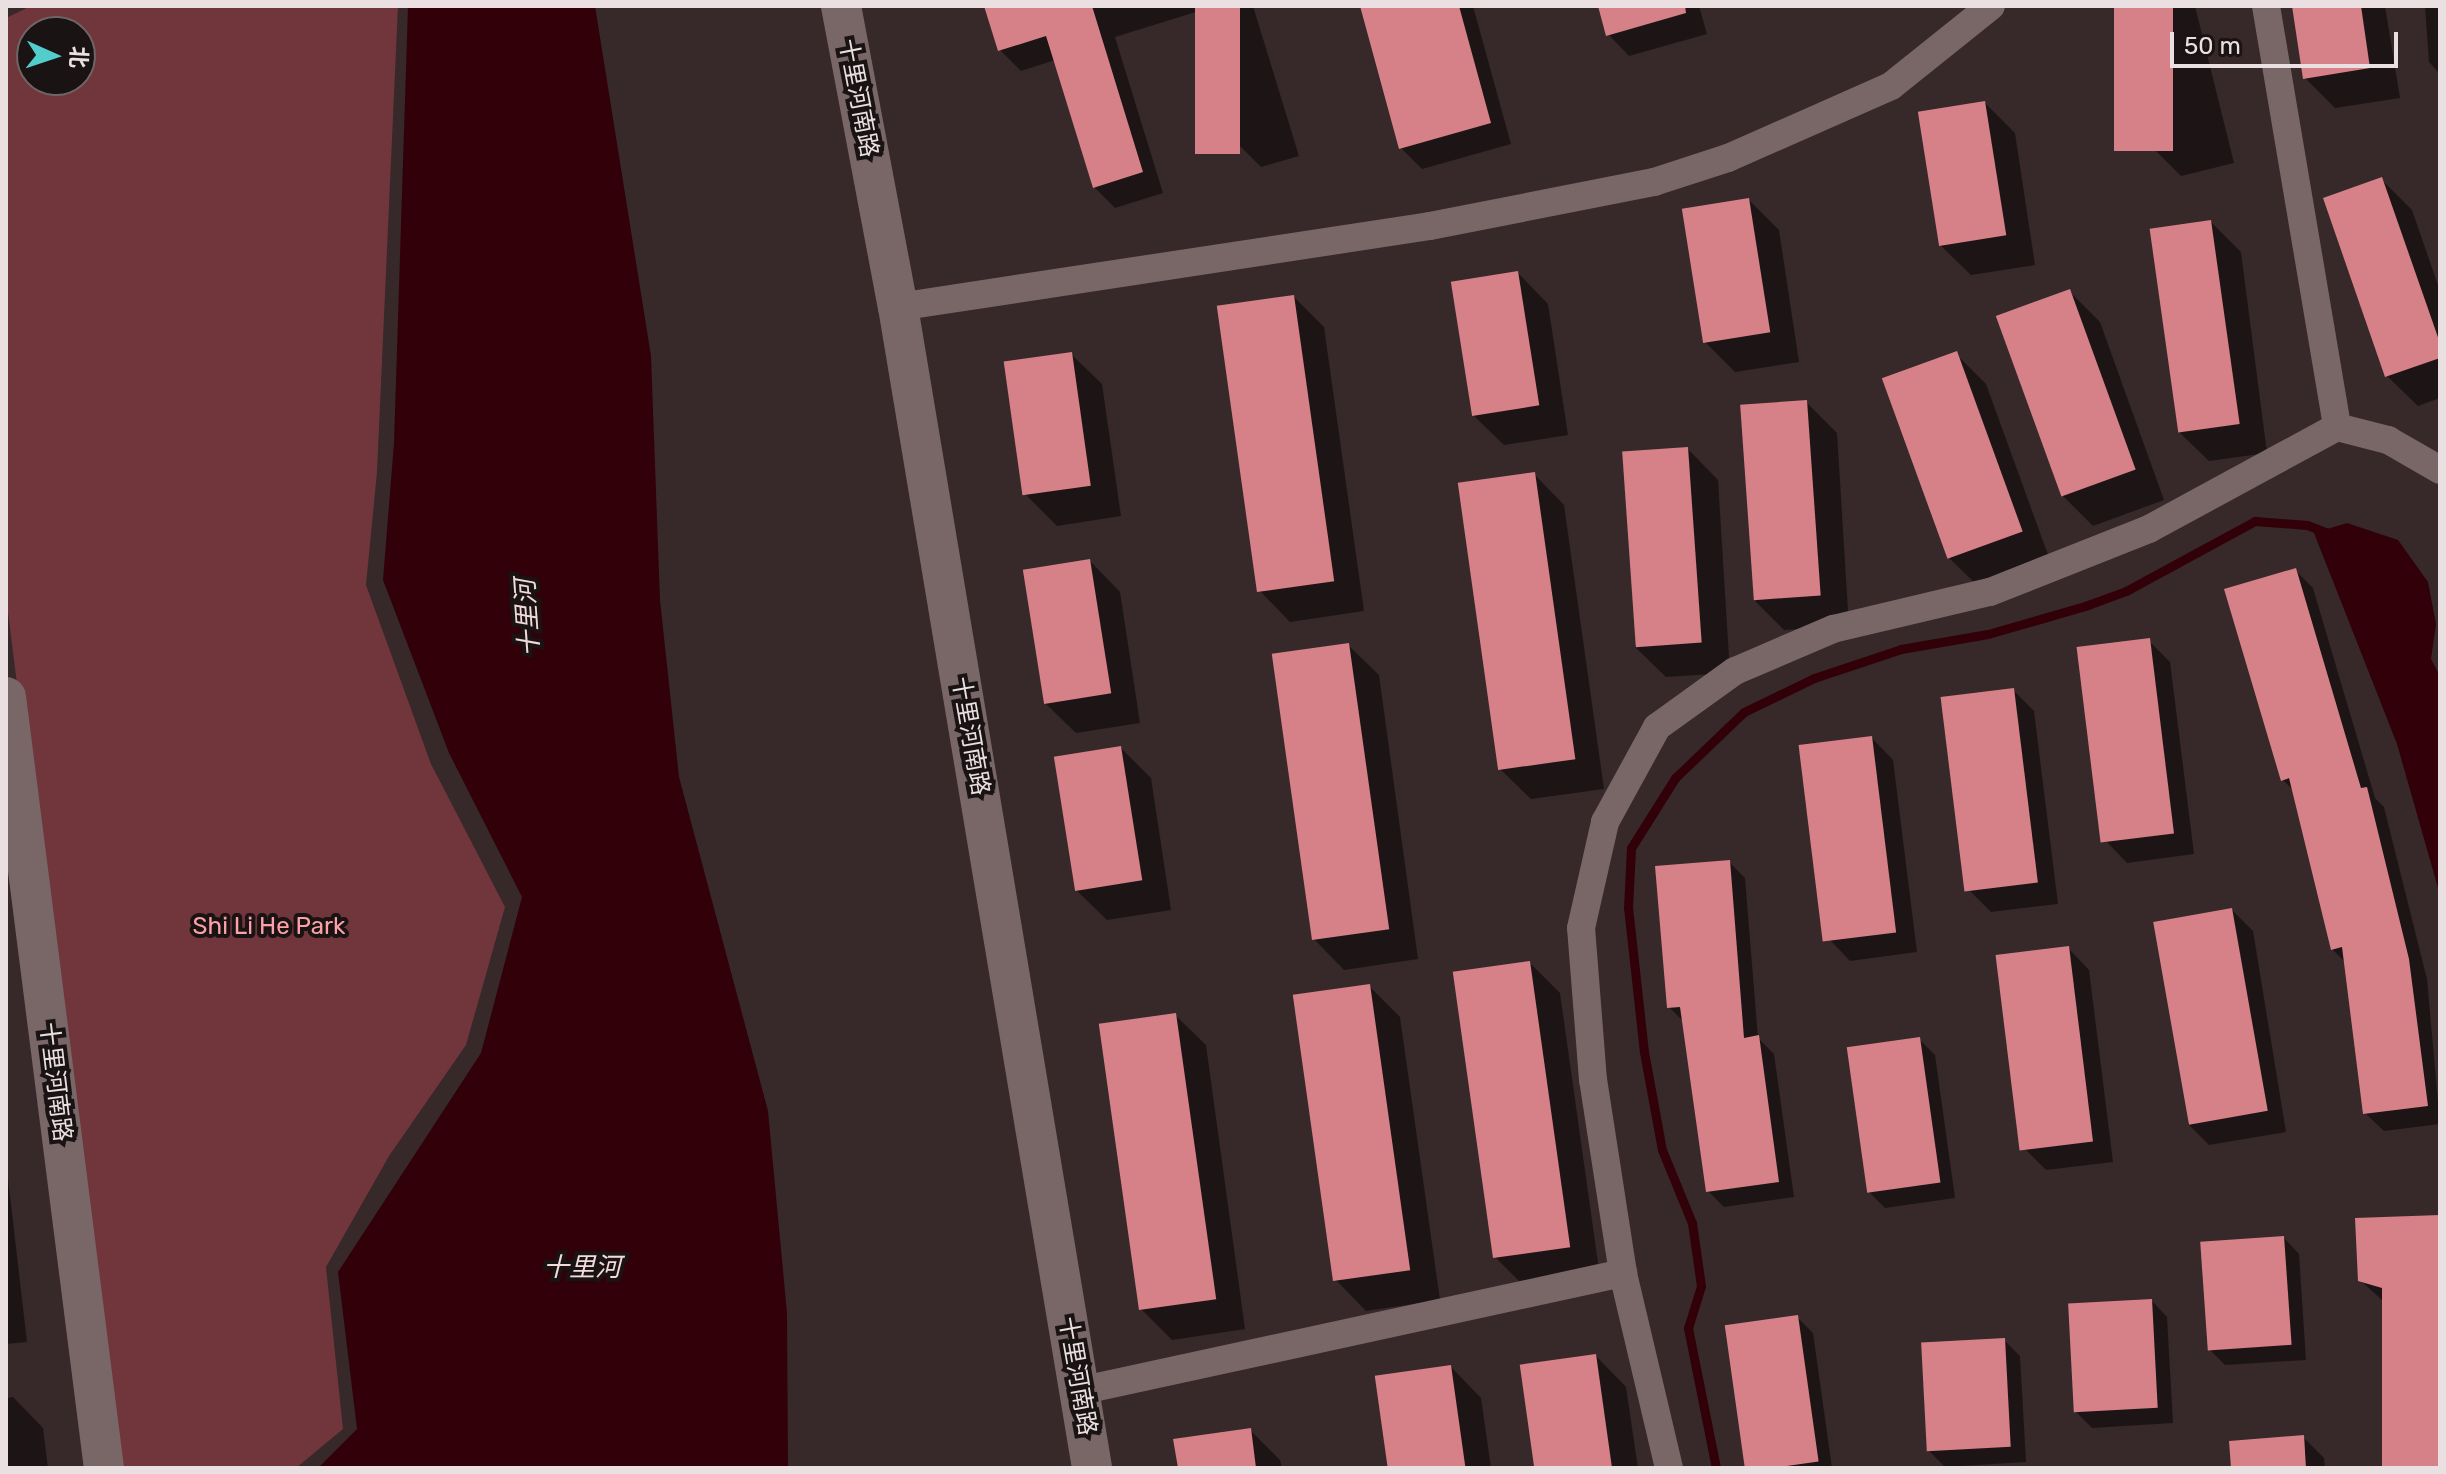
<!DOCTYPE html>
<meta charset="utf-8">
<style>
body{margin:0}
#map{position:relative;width:2446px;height:1474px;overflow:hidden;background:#372829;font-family:Rubik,"Noto Sans SC",sans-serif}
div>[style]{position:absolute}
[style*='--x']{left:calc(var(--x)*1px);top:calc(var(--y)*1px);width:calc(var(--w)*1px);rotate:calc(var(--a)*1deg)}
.green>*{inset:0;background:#71353c}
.water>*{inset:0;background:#320009}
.shadow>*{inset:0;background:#0007}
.stream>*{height:9px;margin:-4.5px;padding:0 4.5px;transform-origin:4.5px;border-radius:4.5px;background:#320009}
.building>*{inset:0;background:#d68088;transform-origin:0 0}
.street>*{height:28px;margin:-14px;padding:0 14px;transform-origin:14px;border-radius:14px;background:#796768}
.secondary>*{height:40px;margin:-20px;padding:0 20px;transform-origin:20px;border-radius:20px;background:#796768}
span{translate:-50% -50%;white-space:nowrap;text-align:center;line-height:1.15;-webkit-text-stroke:8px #1a1313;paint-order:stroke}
.street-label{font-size:24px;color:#ebe0e1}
.park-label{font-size:24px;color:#fda1a9}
.water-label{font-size:26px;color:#f2d9db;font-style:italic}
.frame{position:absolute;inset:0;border:8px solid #ebe0e1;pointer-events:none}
.north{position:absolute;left:16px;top:16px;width:80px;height:80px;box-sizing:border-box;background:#1a1313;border:2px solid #6e6565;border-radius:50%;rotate:93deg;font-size:22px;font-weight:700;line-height:32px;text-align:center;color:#ebe0e1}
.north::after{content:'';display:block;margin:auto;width:28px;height:36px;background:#53cdcb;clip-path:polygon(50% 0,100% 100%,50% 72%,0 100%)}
.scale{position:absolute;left:2170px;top:32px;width:228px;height:36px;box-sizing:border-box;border:4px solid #ebe0e1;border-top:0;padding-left:10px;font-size:24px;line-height:28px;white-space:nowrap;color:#ebe0e1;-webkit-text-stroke:6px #1a1313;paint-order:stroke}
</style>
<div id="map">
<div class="green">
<div style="clip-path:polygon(evenodd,31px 6px,398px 6px,377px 472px,366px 585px,431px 764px,505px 907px,466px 1045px,389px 1156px,326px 1267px,343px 1429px,296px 1468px,115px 1468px,6px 596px,6px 18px,31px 6px,32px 32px,80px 32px,80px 80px,32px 80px,32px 32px)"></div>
</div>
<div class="water">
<div style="clip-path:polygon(408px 6px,595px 6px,651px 356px,660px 600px,679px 777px,768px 1111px,787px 1313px,788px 1468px,318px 1468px,357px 1429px,338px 1272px,481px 1053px,522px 897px,449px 753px,383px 580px,394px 443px)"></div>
<div style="clip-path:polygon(2347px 523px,2398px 540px,2428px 582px,2436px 624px,2431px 659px,2440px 676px,2440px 895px,2397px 744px,2314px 533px)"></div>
</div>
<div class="shadow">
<div style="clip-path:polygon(987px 6px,1253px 6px,1299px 156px,1261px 167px,1240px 146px,1199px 11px,1115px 37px,1163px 193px,1115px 208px,1094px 187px,1055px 60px,1021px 71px,1000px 50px)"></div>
<div style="clip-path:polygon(1362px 6px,1473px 6px,1511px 144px,1422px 169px,1401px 148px)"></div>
<div style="clip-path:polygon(1600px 6px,1699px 6px,1707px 34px,1629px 56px,1608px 34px)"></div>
<div style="clip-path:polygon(2116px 6px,2195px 6px,2234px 163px,2181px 176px,2151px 146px)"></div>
<div style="clip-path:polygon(2294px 6px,2385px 6px,2400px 98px,2335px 108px,2305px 78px)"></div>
<div style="clip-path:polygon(2425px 6px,2440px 6px,2440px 74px,2429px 62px)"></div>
<div style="clip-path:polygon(1985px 103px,2015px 133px,2035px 265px,1971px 275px,1940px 245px)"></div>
<div style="clip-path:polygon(2381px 179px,2412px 210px,2440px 291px,2440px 398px,2418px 406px,2387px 376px)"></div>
<div style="clip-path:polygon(1749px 200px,1779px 230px,1799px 362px,1735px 372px,1704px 341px)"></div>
<div style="clip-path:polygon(2211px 222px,2241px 252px,2267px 453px,2209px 461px,2178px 431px)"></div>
<div style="clip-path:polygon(1518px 273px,1548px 304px,1568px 435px,1504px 445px,1473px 415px)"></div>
<div style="clip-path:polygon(2069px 291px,2100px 322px,2164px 500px,2093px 526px,2063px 496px)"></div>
<div style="clip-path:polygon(1294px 297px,1324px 327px,1364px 611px,1290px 622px,1260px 591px)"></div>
<div style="clip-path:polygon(1071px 354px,1102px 384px,1121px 516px,1057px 526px,1026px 495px)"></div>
<div style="clip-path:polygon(1956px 354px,1986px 384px,2051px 563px,1980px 588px,1949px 558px)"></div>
<div style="clip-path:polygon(1806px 402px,1837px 433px,1849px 626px,1784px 630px,1754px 600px)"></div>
<div style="clip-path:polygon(1688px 449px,1718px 480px,1730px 673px,1666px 677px,1635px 647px)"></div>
<div style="clip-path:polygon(1534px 474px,1564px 505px,1604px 789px,1531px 799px,1500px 769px)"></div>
<div style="clip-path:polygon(1090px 561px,1120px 592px,1140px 723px,1076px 733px,1045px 703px)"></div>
<div style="clip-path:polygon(2295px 570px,2313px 588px,2375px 798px,2384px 807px,2427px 979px,2440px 1124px,2384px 1131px,2365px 1113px,2346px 963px,2332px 949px,2294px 791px,2283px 780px)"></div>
<div style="clip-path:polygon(2149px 641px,2170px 662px,2194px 854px,2127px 863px,2106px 841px)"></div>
<div style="clip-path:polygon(1348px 645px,1379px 675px,1418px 959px,1344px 970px,1314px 939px)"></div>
<div style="clip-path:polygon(2013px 690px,2034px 711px,2058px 904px,1991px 912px,1970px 891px)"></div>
<div style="clip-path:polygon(1872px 738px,1893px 760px,1917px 952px,1850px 961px,1829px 939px)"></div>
<div style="clip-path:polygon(1121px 748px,1151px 778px,1171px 910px,1107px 920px,1076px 890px)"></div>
<div style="clip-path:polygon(1729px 862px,1745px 878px,1758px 1038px,1774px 1054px,1794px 1197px,1724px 1207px,1708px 1191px,1685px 1023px,1669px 1007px)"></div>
<div style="clip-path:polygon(2232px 910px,2253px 931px,2286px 1132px,2209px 1145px,2188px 1124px)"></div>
<div style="clip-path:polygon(2068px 948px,2089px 970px,2113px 1162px,2046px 1170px,2025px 1149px)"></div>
<div style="clip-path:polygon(1530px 963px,1560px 993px,1600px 1277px,1526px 1288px,1495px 1257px)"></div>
<div style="clip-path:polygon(1369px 986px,1400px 1017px,1440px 1300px,1366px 1311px,1336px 1280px)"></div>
<div style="clip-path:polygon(1175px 1015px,1206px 1045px,1245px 1329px,1172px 1340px,1141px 1309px)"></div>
<div style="clip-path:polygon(1919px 1039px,1935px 1055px,1955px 1198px,1885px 1208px,1869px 1192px)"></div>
<div style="clip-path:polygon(6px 1161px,27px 1342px,6px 1344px)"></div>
<div style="clip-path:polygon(2440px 1217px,2440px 1468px,2384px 1468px,2383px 1301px,2360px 1280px)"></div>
<div style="clip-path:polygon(2284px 1238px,2299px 1254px,2306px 1360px,2225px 1365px,2209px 1349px)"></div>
<div style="clip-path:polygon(2152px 1301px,2167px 1317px,2173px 1423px,2092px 1428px,2076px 1412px)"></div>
<div style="clip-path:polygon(1797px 1317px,1813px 1333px,1832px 1468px,1747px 1468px,1728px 1327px)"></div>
<div style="clip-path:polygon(2004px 1340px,2020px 1356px,2026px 1462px,1945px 1467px,1929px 1451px)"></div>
<div style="clip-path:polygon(1596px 1356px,1626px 1387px,1638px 1468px,1536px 1468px)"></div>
<div style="clip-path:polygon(1451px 1367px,1481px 1398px,1491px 1468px,1390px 1468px)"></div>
<div style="clip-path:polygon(13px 1397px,43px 1428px,48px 1468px,6px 1468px,6px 1398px)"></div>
<div style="clip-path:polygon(1250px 1430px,1280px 1460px,1282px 1468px,1180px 1468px)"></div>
<div style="clip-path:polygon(2303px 1437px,2324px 1458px,2325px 1468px,2233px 1468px)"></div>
</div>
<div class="stream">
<div style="--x:1716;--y:1468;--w:143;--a:-101.3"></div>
<div style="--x:1688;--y:1328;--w:44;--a:-72.8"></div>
<div style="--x:1701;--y:1286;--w:64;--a:-98.1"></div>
<div style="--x:1692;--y:1223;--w:79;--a:-112.3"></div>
<div style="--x:1662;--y:1150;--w:100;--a:-100.4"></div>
<div style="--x:1644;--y:1052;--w:145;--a:-96.3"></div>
<div style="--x:1628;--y:908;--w:60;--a:-87.1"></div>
<div style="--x:1631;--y:848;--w:83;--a:-57.8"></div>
<div style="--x:1675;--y:778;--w:95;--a:-43.7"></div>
<div style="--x:1744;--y:712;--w:78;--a:-25.9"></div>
<div style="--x:1814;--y:678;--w:92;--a:-18.4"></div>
<div style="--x:1901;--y:649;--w:88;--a:-9.8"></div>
<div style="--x:1988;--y:634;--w:101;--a:-16.1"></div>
<div style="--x:2085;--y:606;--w:44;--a:-20.1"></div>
<div style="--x:2126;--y:591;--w:147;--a:-28.5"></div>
<div style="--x:2255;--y:521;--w:52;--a:4.4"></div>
<div style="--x:2307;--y:525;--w:26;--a:21"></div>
</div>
<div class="building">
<div style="clip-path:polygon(984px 6px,1092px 6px,1143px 172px,1093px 188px,1046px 36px,998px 51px)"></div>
<div style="left:1195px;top:6px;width:45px;height:148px"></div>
<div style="clip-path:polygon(1360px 6px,1459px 6px,1491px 123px,1399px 149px)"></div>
<div style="clip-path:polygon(1598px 6px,1685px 6px,1686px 13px,1606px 36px)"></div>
<div style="left:2114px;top:6px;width:59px;height:145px"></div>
<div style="clip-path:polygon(2292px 6px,2361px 6px,2370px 68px,2303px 79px)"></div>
<div style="left:1985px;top:101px;width:136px;height:68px;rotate:81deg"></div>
<div style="clip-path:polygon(2382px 177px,2440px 343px,2440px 358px,2385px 377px,2323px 198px)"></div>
<div style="left:1749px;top:198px;width:136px;height:68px;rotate:81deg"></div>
<div style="left:2211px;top:220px;width:206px;height:62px;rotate:82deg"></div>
<div style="left:1518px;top:271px;width:136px;height:68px;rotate:81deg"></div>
<div style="left:2070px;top:289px;width:192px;height:79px;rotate:70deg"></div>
<div style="left:1294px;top:295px;width:289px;height:78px;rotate:82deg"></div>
<div style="left:1957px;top:351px;width:192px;height:80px;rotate:70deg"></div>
<div style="left:1072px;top:352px;width:135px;height:69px;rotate:82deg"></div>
<div style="left:1807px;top:400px;width:196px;height:67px;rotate:86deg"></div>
<div style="left:1688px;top:447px;width:196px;height:66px;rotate:86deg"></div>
<div style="left:1535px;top:472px;width:290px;height:78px;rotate:82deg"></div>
<div style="left:1090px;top:559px;width:136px;height:68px;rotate:81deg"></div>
<div style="clip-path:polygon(2296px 568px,2361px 788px,2367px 787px,2409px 959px,2428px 1106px,2363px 1114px,2342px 947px,2331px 950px,2289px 778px,2281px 781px,2224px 589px)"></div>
<div style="left:2150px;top:638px;width:197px;height:74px;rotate:83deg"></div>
<div style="left:1349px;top:643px;width:289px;height:78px;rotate:82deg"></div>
<div style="left:2014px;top:688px;width:196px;height:74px;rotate:83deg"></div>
<div style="left:1872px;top:736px;width:198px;height:74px;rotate:83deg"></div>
<div style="left:1121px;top:746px;width:136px;height:68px;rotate:81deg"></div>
<div style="clip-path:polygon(1730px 860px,1744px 1038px,1759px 1035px,1779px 1182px,1706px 1192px,1680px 1007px,1667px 1008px,1655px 866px)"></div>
<div style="left:2232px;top:908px;width:206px;height:80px;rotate:80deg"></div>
<div style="left:2069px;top:946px;width:197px;height:74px;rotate:83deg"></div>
<div style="left:1530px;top:961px;width:289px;height:78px;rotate:82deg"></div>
<div style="left:1370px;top:984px;width:289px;height:78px;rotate:82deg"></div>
<div style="left:1176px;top:1013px;width:289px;height:78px;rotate:82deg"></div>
<div style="left:1920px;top:1037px;width:147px;height:74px;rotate:82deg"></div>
<div style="clip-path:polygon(2440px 1215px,2440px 1468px,2382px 1468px,2382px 1288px,2358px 1281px,2355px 1218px)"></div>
<div style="left:2284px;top:1236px;width:109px;height:84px;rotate:86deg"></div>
<div style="left:2152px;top:1299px;width:109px;height:84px;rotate:87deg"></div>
<div style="left:1798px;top:1315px;width:148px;height:74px;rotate:82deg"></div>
<div style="left:2005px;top:1338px;width:109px;height:84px;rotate:87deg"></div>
<div style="left:1596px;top:1354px;width:115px;height:77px;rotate:82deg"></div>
<div style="left:1451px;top:1365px;width:104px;height:77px;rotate:82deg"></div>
<div style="clip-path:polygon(1251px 1428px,1256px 1468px,1178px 1468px,1173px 1439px)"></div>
<div style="clip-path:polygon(2304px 1435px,2306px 1468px,2231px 1468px,2229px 1441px)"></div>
</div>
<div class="street">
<div style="--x:2266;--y:6;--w:427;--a:80.4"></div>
<div style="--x:2337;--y:427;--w:53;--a:14.3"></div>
<div style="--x:2388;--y:440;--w:60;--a:30"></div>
<div style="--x:898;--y:307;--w:538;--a:-8.66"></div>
<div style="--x:1430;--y:226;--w:228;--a:-11.1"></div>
<div style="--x:1654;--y:182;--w:78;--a:-18"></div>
<div style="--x:1728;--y:158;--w:178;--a:-23.8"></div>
<div style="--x:1891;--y:86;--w:128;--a:-38.7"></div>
<div style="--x:1079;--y:1391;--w:557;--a:-12.24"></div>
<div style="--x:1669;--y:1468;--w:200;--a:-103.3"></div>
<div style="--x:1623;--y:1273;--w:195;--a:-98.8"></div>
<div style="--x:1593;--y:1080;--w:152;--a:-94.5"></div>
<div style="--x:1581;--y:928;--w:109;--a:-77.2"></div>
<div style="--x:1605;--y:822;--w:108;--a:-61.3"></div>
<div style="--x:1657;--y:727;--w:96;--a:-35.7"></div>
<div style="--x:1735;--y:671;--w:107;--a:-23.2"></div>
<div style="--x:1833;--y:629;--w:161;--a:-13.3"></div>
<div style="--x:1990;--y:592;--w:171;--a:-21.6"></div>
<div style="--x:2149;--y:529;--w:214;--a:-28.5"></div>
</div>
<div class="secondary">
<div style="--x:841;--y:6;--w:306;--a:79.3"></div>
<div style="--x:898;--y:307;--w:1177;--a:80.51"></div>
<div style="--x:6;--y:697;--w:777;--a:82.76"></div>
</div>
<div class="street-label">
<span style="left:858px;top:98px;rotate:79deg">十里河南路</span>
<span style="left:970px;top:736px;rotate:80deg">十里河南路</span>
<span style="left:55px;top:1082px;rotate:83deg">十里河南路</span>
<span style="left:1077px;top:1376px;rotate:80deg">十里河南路</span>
</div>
<div class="park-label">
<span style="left:269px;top:927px">Shi Li He Park</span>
</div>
<div class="water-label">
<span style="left:528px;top:618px;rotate:-94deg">十里河</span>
<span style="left:582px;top:1268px">十里河</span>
</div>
<div class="frame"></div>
<div class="north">北</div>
<div class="scale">50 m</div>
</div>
